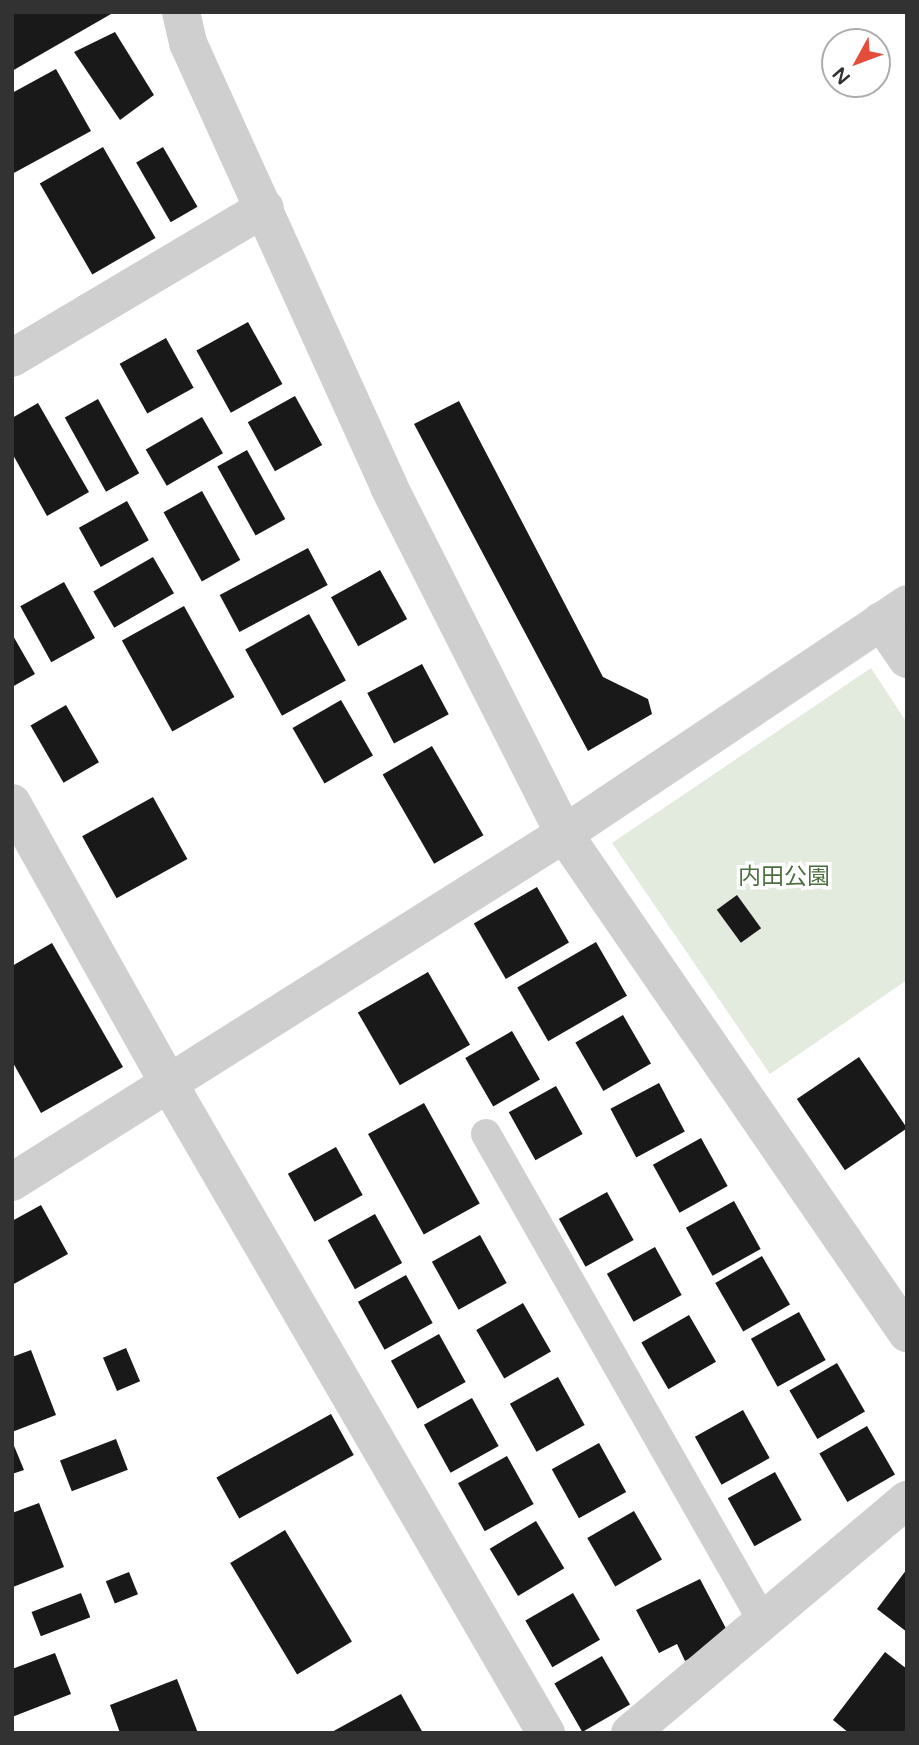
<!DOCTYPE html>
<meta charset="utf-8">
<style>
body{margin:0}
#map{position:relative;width:919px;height:1745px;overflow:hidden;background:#fff;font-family:"Varela Round","Noto Sans JP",sans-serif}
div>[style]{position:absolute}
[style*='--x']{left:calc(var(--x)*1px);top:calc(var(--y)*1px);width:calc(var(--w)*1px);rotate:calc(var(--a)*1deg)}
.green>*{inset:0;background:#e3ebde}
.building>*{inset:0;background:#191919;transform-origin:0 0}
.service>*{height:30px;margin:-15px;padding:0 15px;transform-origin:15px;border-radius:15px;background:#cfcfcf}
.minor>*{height:38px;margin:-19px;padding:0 19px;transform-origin:19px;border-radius:19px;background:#cfcfcf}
span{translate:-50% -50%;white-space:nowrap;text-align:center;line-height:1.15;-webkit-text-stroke:7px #fff;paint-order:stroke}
.park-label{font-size:23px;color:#4c6f3f}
.frame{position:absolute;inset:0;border:14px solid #323232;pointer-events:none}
.north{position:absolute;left:821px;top:28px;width:70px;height:70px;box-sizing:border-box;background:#fff;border:2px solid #adadad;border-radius:50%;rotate:229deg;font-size:19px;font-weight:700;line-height:28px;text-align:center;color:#323232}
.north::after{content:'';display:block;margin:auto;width:24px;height:32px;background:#e44d39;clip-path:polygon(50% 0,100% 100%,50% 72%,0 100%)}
</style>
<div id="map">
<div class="green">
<div style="clip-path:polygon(871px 668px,907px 723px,907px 980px,770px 1074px,612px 843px)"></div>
</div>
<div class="building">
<div style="clip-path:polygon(12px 12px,110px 12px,111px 14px,12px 71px)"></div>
<div style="clip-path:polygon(115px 32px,154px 95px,120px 120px,74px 52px)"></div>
<div style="clip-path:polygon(56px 69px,91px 131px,12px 174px,12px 93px)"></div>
<div style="left:103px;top:147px;width:105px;height:73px;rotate:60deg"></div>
<div style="left:163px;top:147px;width:69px;height:31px;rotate:60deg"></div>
<div style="left:248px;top:322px;width:71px;height:59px;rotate:61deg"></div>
<div style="left:166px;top:338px;width:57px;height:53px;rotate:61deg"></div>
<div style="left:295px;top:396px;width:56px;height:54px;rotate:61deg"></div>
<div style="left:98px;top:399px;width:85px;height:38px;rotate:61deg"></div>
<div style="clip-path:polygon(459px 401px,603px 677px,648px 699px,652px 714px,588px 751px,414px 424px)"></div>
<div style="clip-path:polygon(38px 403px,89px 492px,47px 516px,12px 453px,12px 418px)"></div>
<div style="left:202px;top:417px;width:42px;height:65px;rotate:60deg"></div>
<div style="left:247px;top:450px;width:79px;height:34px;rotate:61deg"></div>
<div style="left:202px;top:491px;width:79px;height:44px;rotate:61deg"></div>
<div style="left:127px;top:501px;width:45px;height:55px;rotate:61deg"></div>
<div style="left:308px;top:548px;width:42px;height:100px;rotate:62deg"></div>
<div style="left:153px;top:557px;width:42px;height:69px;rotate:60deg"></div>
<div style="left:380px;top:570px;width:56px;height:56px;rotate:61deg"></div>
<div style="left:64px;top:582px;width:64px;height:50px;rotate:61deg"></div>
<div style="left:184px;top:606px;width:104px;height:71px;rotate:61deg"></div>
<div style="left:309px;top:614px;width:76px;height:73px;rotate:61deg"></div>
<div style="clip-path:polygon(12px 634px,35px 674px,12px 687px)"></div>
<div style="left:422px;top:664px;width:57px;height:62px;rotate:62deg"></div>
<div style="left:341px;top:700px;width:64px;height:56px;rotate:60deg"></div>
<div style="left:66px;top:705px;width:66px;height:41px;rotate:60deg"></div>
<div style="left:432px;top:746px;width:103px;height:57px;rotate:60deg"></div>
<div style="left:153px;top:797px;width:71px;height:81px;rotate:61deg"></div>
<div style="left:537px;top:887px;width:64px;height:73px;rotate:60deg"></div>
<div style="left:737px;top:895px;width:41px;height:25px;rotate:54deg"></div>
<div style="left:596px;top:942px;width:62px;height:91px;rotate:60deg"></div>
<div style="clip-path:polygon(52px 943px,123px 1067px,41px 1113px,12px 1061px,12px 966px)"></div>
<div style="left:428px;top:972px;width:84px;height:81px;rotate:60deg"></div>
<div style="left:623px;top:1015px;width:56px;height:55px;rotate:60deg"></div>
<div style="left:512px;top:1031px;width:56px;height:54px;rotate:60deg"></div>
<div style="left:859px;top:1057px;width:86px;height:75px;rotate:56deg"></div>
<div style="left:659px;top:1083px;width:55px;height:55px;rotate:62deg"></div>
<div style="left:556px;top:1086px;width:55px;height:54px;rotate:61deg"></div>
<div style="left:424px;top:1103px;width:115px;height:64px;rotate:61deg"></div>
<div style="left:701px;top:1138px;width:55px;height:55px;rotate:61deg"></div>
<div style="left:336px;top:1147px;width:55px;height:55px;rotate:61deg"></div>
<div style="left:607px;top:1192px;width:55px;height:55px;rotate:61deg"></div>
<div style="left:734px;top:1201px;width:55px;height:55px;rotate:61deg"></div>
<div style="clip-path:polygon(41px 1205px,68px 1254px,12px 1285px,12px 1221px)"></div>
<div style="left:375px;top:1214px;width:56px;height:54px;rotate:61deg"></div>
<div style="left:480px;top:1235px;width:55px;height:55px;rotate:61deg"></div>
<div style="left:655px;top:1247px;width:55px;height:55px;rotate:61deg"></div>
<div style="left:762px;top:1256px;width:56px;height:54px;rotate:60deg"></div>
<div style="left:406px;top:1275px;width:55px;height:55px;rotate:61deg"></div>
<div style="left:523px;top:1303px;width:56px;height:54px;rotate:60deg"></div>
<div style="left:799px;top:1312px;width:55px;height:55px;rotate:61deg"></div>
<div style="left:689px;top:1315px;width:54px;height:55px;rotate:60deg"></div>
<div style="left:439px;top:1334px;width:55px;height:55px;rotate:61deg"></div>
<div style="left:126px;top:1348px;width:36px;height:25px;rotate:67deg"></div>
<div style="clip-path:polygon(31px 1350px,56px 1415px,12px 1432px,12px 1357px)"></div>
<div style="left:837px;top:1363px;width:56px;height:55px;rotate:60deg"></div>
<div style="left:558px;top:1377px;width:55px;height:55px;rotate:61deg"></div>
<div style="left:472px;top:1398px;width:55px;height:55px;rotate:61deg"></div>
<div style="left:743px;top:1410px;width:55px;height:55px;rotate:61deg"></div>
<div style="left:331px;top:1414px;width:47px;height:131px;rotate:61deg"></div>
<div style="left:867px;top:1426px;width:56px;height:55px;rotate:60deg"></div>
<div style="left:116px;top:1439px;width:33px;height:60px;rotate:69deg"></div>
<div style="clip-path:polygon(12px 1441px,24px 1470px,12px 1474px)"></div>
<div style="left:599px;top:1443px;width:56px;height:54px;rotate:61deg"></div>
<div style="left:507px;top:1456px;width:55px;height:56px;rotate:61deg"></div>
<div style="left:775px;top:1472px;width:55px;height:54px;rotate:61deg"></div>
<div style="clip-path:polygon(39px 1503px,64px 1567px,13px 1587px,12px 1513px)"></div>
<div style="left:634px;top:1511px;width:56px;height:54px;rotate:60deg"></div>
<div style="left:536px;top:1521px;width:55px;height:54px;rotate:59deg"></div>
<div style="left:285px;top:1530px;width:130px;height:64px;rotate:59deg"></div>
<div style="clip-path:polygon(907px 1569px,907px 1632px,877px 1609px)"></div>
<div style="left:129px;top:1572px;width:24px;height:25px;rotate:68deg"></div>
<div style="clip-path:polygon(700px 1579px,731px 1638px,685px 1661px,677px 1644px,659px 1653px,636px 1610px)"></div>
<div style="left:81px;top:1593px;width:26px;height:53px;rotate:69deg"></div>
<div style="left:573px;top:1593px;width:54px;height:55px;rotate:60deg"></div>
<div style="clip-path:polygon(885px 1652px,907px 1669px,907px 1733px,849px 1733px,833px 1720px)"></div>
<div style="clip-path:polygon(55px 1653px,71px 1694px,12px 1717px,12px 1669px)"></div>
<div style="left:602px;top:1656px;width:56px;height:55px;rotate:60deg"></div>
<div style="clip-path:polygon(177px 1679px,198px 1733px,120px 1733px,110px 1705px)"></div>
<div style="clip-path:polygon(401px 1694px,423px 1733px,330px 1733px)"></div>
</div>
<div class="service">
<div style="--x:486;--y:1134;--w:562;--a:60.38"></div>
</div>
<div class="minor">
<div style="--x:181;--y:12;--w:32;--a:77"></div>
<div style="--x:188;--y:43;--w:487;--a:65.6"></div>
<div style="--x:389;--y:487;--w:389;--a:63.2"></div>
<div style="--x:564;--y:834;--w:606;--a:55.5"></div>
<div style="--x:12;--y:358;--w:294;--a:-30.7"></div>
<div style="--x:881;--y:621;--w:46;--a:55.6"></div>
<div style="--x:12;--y:803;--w:322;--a:60.8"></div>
<div style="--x:169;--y:1084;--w:751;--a:59.85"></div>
<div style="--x:12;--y:1182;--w:653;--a:-32.23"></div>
<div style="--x:564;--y:834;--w:413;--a:-33.8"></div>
<div style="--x:630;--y:1733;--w:362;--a:-40.1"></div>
</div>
<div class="park-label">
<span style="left:784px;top:877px">内田公園</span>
</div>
<div class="frame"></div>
<div class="north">N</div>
</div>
